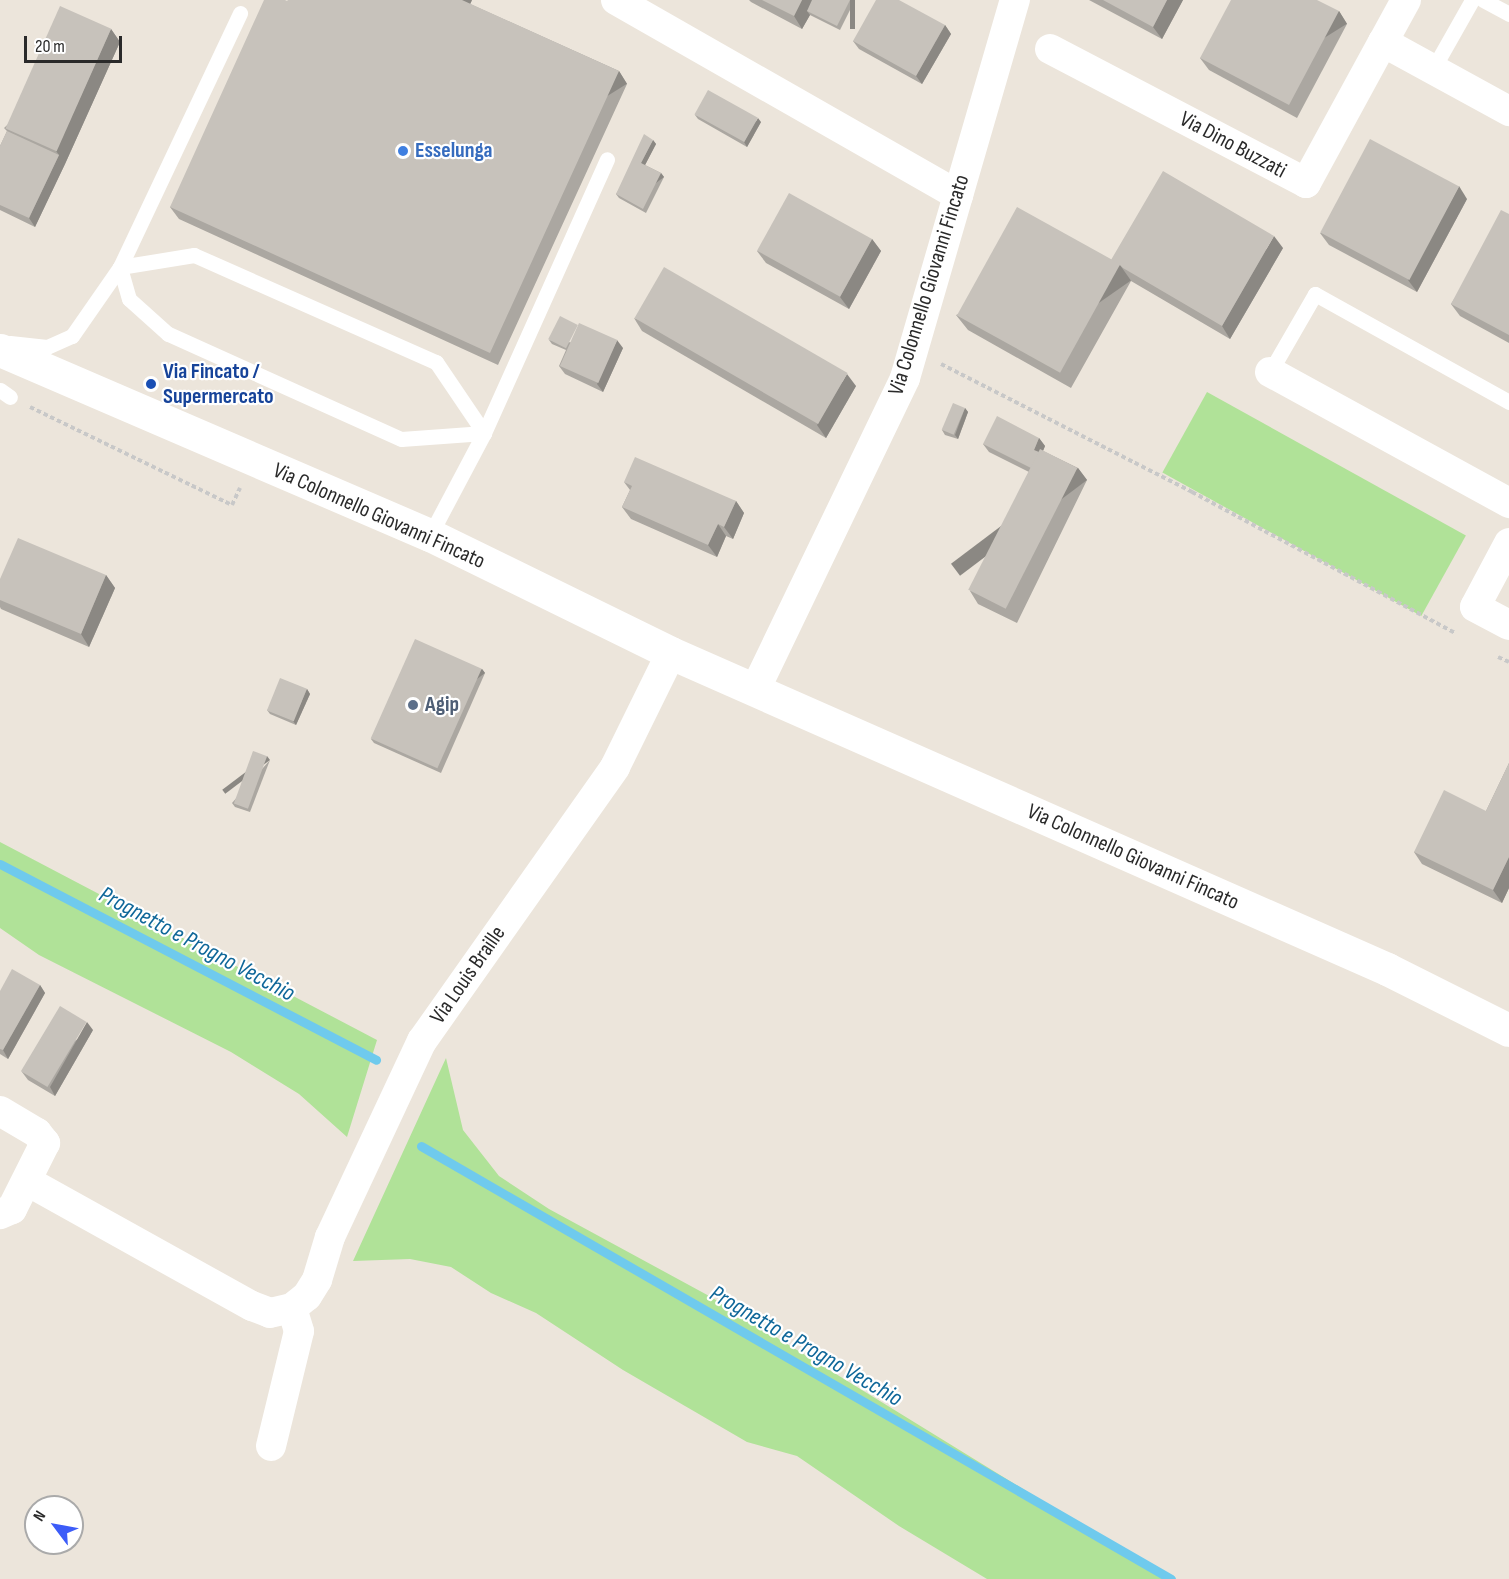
<!DOCTYPE html>
<style>
body{margin:0}
#map{position:relative;width:1509px;height:1579px;overflow:hidden;background:#ece5db;font-family:"Sofia Sans Condensed",sans-serif}
div>[style]{position:absolute}
[style*='--x']{left:calc(var(--x)*1px);top:calc(var(--y)*1px);width:calc(var(--w)*1px);rotate:calc(var(--a)*1deg)}
.green>*{inset:0;background:#b0e298;transform-origin:0 0}
.stream>*{height:9px;margin:-4.5px;padding:0 4.5px;transform-origin:4.5px;border-radius:4.5px;background:#6fcaed}
.path>*{height:4px;margin-top:-2px;transform-origin:0;background:repeating-linear-gradient(90deg,#c8c8c8 0 4.5px,transparent 0 7.5px)}
.lane>*{height:15px;margin:-7.5px;padding:0 7.5px;transform-origin:7.5px;border-radius:7.5px;background:#fff}
.street>*{height:30px;margin:-15px;padding:0 15px;transform-origin:15px;border-radius:15px;background:#fff}
.secondary>*{height:33px;margin:-16.5px;padding:0 16.5px;transform-origin:16.5px;border-radius:16.5px;background:#fff}
.wall>*{inset:0;background:#aba7a1}
.shaded-wall>*{inset:0;background:#8b8883;transform-origin:0 0}
.building>*{inset:0;background:#c7c2bb;transform-origin:0 0}
.dots>*{width:16px;height:16px;translate:-50% -50%;box-sizing:border-box;border:3px solid #fff;border-radius:50%}
span{translate:-50% -50%;white-space:nowrap;text-align:center;line-height:1.15;-webkit-text-stroke:4.5px #fff;paint-order:stroke}
.street-label{font-size:22px;color:#2a2a2a}
.shop-label{font-size:22px;color:#366cbe;font-weight:700}
.left{translate:0 -50%;text-align:left}
.transit-label{font-size:22px;color:#164399;font-weight:700}
.service-label{font-size:22px;color:#4e5e75;font-weight:700}
.water-label{font-size:24px;color:#0f6799;font-style:italic}
.north{position:absolute;left:24px;top:1495px;width:60px;height:60px;box-sizing:border-box;background:#fff;border:2px solid #aaa;border-radius:50%;rotate:302deg;font-size:16px;font-weight:700;line-height:24px;text-align:center;color:#2a2a2a}
.north::after{content:'';display:block;margin:auto;width:21px;height:27px;background:#3c5cf8;clip-path:polygon(50% 0,100% 100%,50% 72%,0 100%)}
.scale{position:absolute;left:24px;top:36px;width:98px;height:27px;box-sizing:border-box;border:3px solid #2a2a2a;border-top:0;padding-left:8px;font-size:18px;line-height:21px;white-space:nowrap;color:#2a2a2a;-webkit-text-stroke:4px #fff;paint-order:stroke}
</style>
<div id="map">
<div class="green">
<div style="left:1207px;top:392px;width:296px;height:92px;rotate:29deg"></div>
<div style="clip-path:polygon(0 842px,377px 1040px,347px 1137px,299px 1094px,231px 1052px,39px 955px,0 928px)"></div>
<div style="clip-path:polygon(446px 1058px,463px 1130px,499px 1176px,549px 1209px,711px 1297px,1169px 1579px,987px 1579px,899px 1526px,797px 1456px,747px 1442px,623px 1370px,536px 1313px,491px 1293px,451px 1267px,410px 1259px,353px 1261px)"></div>
</div>
<div class="stream">
<div style="--x:0;--y:864;--w:424;--a:27.5"></div>
<div style="--x:421;--y:1146;--w:866;--a:30"></div>
</div>
<div class="path">
<div style="--x:941;--y:364;--w:282;--a:27"></div>
<div style="--x:1192;--y:492;--w:298;--a:28.2"></div>
<div style="--x:30;--y:407;--w:225;--a:25.9"></div>
<div style="--x:232;--y:505;--w:19;--a:-65"></div>
<div style="--x:1498;--y:657;--w:12;--a:24"></div>
</div>
<div class="lane">
<div style="--x:1483;--y:0;--w:30;--a:28"></div>
<div style="--x:1433;--y:69;--w:79;--a:-60.5"></div>
<div style="--x:194;--y:255;--w:265;--a:23.9"></div>
<div style="--x:436;--y:362;--w:86;--a:55.9"></div>
<div style="--x:484;--y:433;--w:83;--a:175.9"></div>
<div style="--x:401;--y:439;--w:256;--a:-155.7"></div>
<div style="--x:168;--y:334;--w:52;--a:-138.1"></div>
<div style="--x:129;--y:299;--w:33;--a:-106"></div>
<div style="--x:120;--y:267;--w:75;--a:-9.2"></div>
<div style="--x:10;--y:343;--w:37;--a:6"></div>
<div style="--x:47;--y:347;--w:27;--a:-24"></div>
<div style="--x:72;--y:336;--w:84;--a:-55.2"></div>
<div style="--x:120;--y:267;--w:281;--a:-64.7"></div>
<div style="--x:1270;--y:372;--w:90;--a:-60"></div>
<div style="--x:1315;--y:294;--w:222;--a:29.1"></div>
<div style="--x:0;--y:390;--w:12;--a:35"></div>
<div style="--x:430;--y:535;--w:115;--a:-62.1"></div>
<div style="--x:484;--y:433;--w:300;--a:-65.8"></div>
</div>
<div class="street">
<div style="--x:616;--y:0;--w:394;--a:29.7"></div>
<div style="--x:1406;--y:0;--w:48;--a:118.7"></div>
<div style="--x:1383;--y:42;--w:144;--a:28.7"></div>
<div style="--x:1050;--y:49;--w:289;--a:27.6"></div>
<div style="--x:1306;--y:183;--w:161;--a:-61.4"></div>
<div style="--x:1270;--y:372;--w:273;--a:28.7"></div>
<div style="--x:1509;--y:543;--w:72;--a:118"></div>
<div style="--x:1475;--y:607;--w:38;--a:28"></div>
<div style="--x:755;--y:690;--w:346;--a:-64.3"></div>
<div style="--x:905;--y:378;--w:394;--a:-73.8"></div>
<div style="--x:0;--y:1111;--w:43;--a:30.7"></div>
<div style="--x:37;--y:1133;--w:13;--a:51"></div>
<div style="--x:45;--y:1143;--w:74;--a:116.6"></div>
<div style="--x:12;--y:1209;--w:13;--a:157"></div>
<div style="--x:27;--y:1181;--w:257;--a:29.1"></div>
<div style="--x:252;--y:1306;--w:19;--a:21"></div>
<div style="--x:270;--y:1313;--w:23;--a:-13"></div>
<div style="--x:271;--y:1446;--w:118;--a:-76.3"></div>
<div style="--x:299;--y:1331;--w:24;--a:-107"></div>
<div style="--x:292;--y:1308;--w:19;--a:-39"></div>
<div style="--x:307;--y:1296;--w:19;--a:-58"></div>
<div style="--x:317;--y:1280;--w:45;--a:-73.2"></div>
<div style="--x:330;--y:1237;--w:217;--a:-64.9"></div>
<div style="--x:422;--y:1041;--w:335;--a:-54.8"></div>
<div style="--x:615;--y:767;--w:127;--a:-63.8"></div>
</div>
<div class="secondary">
<div style="--x:0;--y:350;--w:468;--a:23.3"></div>
<div style="--x:430;--y:535;--w:268;--a:26.1"></div>
<div style="--x:671;--y:653;--w:783;--a:23.81"></div>
<div style="--x:1387;--y:969;--w:136;--a:26.6"></div>
</div>
<div class="wall">
<div style="clip-path:polygon(472px 0,470px 4px,619px 71px,627px 84px,498px 365px,179px 219px,170px 207px)"></div>
<div style="clip-path:polygon(749px 0,855px 0,840px 30px,810px 15px,802px 29px,751px 2px)"></div>
<div style="clip-path:polygon(1089px 0,1183px 0,1162px 39px)"></div>
<div style="clip-path:polygon(1339px 11px,1347px 24px,1297px 118px,1209px 70px,1200px 58px)"></div>
<div style="clip-path:polygon(945px 25px,951px 34px,922px 84px,859px 49px,853px 41px)"></div>
<div style="clip-path:polygon(111px 29px,120px 42px,65px 164px,35px 227px,0 210px,0 146px,7px 131px,4px 128px)"></div>
<div style="clip-path:polygon(695px 115px,761px 122px,747px 147px,698px 119px)"></div>
<div style="clip-path:polygon(653px 140px,656px 144px,645px 165px,661px 173px,664px 177px,646px 213px,619px 198px,616px 194px)"></div>
<div style="clip-path:polygon(1467px 199px,1417px 292px,1329px 245px,1320px 233px)"></div>
<div style="clip-path:polygon(1509px 214px,1509px 343px,1460px 316px,1451px 304px)"></div>
<div style="clip-path:polygon(872px 239px,881px 251px,849px 309px,766px 263px,757px 251px)"></div>
<div style="clip-path:polygon(1283px 248px,1230px 339px,1131px 281px,1071px 388px,968px 330px,956px 315px,1111px 260px)"></div>
<div style="clip-path:polygon(634px 318px,856px 386px,826px 438px,642px 331px)"></div>
<div style="clip-path:polygon(549px 340px,623px 348px,603px 392px,565px 374px,559px 366px,566px 350px,552px 344px)"></div>
<div style="clip-path:polygon(965px 408px,968px 412px,958px 439px,945px 435px,942px 430px)"></div>
<div style="clip-path:polygon(1039px 438px,1045px 446px,1043px 451px,1078px 468px,1087px 480px,1017px 623px,978px 604px,970px 591px,1029px 472px,989px 452px,983px 444px)"></div>
<div style="clip-path:polygon(624px 482px,736px 501px,744px 513px,733px 539px,726px 536px,717px 557px,631px 519px,622px 507px,630px 490px)"></div>
<div style="clip-path:polygon(106px 575px,115px 588px,89px 647px,1px 609px,0 607px,0 579px)"></div>
<div style="clip-path:polygon(482px 669px,485px 673px,441px 773px,374px 743px,371px 739px)"></div>
<div style="clip-path:polygon(307px 689px,310px 694px,296px 725px,270px 714px,267px 710px)"></div>
<div style="clip-path:polygon(270px 760px,250px 812px,235px 807px,232px 803px)"></div>
<div style="clip-path:polygon(1509px 763px,1509px 888px,1502px 903px,1422px 864px,1414px 852px,1486px 811px)"></div>
<div style="clip-path:polygon(40px 985px,45px 993px,8px 1059px,0 1054px,0 991px)"></div>
<div style="clip-path:polygon(93px 1030px,55px 1096px,28px 1080px,22px 1072px)"></div>
</div>
<div class="shaded-wall">
<div style="clip-path:polygon(460px 0,472px 0,467px 11px)"></div>
<div style="clip-path:polygon(802px 0,818px 0,807px 11px,810px 15px,802px 29px,794px 16px)"></div>
<div style="left:850px;top:0;width:5px;height:29px"></div>
<div style="clip-path:polygon(1167px 0,1183px 0,1162px 39px,1153px 27px)"></div>
<div style="left:1339px;top:11px;width:15px;height:106px;rotate:58deg"></div>
<div style="clip-path:polygon(945px 25px,951px 34px,922px 84px,916px 76px)"></div>
<div style="clip-path:polygon(111px 29px,120px 42px,65px 164px,35px 227px,29px 218px,59px 155px,56px 151px)"></div>
<div style="left:619px;top:71px;width:15px;height:310px;rotate:58deg"></div>
<div style="clip-path:polygon(758px 118px,761px 122px,747px 147px,744px 142px)"></div>
<div style="clip-path:polygon(653px 140px,656px 144px,644px 167px,641px 163px)"></div>
<div style="left:661px;top:173px;width:5px;height:40px;rotate:53deg"></div>
<div style="clip-path:polygon(1459px 186px,1467px 199px,1417px 292px,1408px 280px)"></div>
<div style="clip-path:polygon(1274px 236px,1283px 248px,1230px 339px,1222px 326px)"></div>
<div style="clip-path:polygon(872px 239px,881px 251px,849px 309px,840px 297px)"></div>
<div style="left:1120px;top:265px;width:19px;height:123px;rotate:55deg"></div>
<div style="clip-path:polygon(617px 340px,623px 348px,603px 392px,597px 384px)"></div>
<div style="clip-path:polygon(847px 374px,856px 386px,826px 438px,817px 425px)"></div>
<div style="clip-path:polygon(965px 408px,968px 412px,958px 439px,955px 435px)"></div>
<div style="clip-path:polygon(1039px 438px,1045px 446px,1040px 458px,1034px 450px)"></div>
<div style="left:1078px;top:468px;width:15px;height:159px;rotate:53deg"></div>
<div style="clip-path:polygon(736px 501px,744px 513px,733px 539px,724px 527px)"></div>
<div style="clip-path:polygon(718px 524px,726px 536px,717px 557px,708px 545px)"></div>
<div style="clip-path:polygon(106px 575px,115px 588px,89px 647px,81px 634px)"></div>
<div style="left:482px;top:669px;width:5px;height:109px;rotate:53deg"></div>
<div style="clip-path:polygon(307px 689px,310px 694px,296px 725px,293px 721px)"></div>
<div style="left:267px;top:756px;width:5px;height:56px;rotate:53deg"></div>
<div style="clip-path:polygon(1509px 857px,1509px 888px,1502px 903px,1493px 890px)"></div>
<div style="clip-path:polygon(40px 985px,45px 993px,8px 1059px,3px 1050px)"></div>
<div style="clip-path:polygon(87px 1022px,93px 1030px,55px 1096px,50px 1087px)"></div>
</div>
<div class="building">
<div style="clip-path:polygon(264px 0,285px 0,287px 1px,288px 0,462px 0,619px 71px,490px 353px,170px 207px)"></div>
<div style="clip-path:polygon(762px 0,802px 0,794px 16px)"></div>
<div style="clip-path:polygon(812px 0,850px 0,837px 26px,807px 11px)"></div>
<div style="clip-path:polygon(876px 0,899px 0,945px 25px,916px 76px,853px 41px)"></div>
<div style="clip-path:polygon(1103px 0,1167px 0,1153px 27px)"></div>
<div style="clip-path:polygon(1231px 0,1317px 0,1339px 11px,1289px 105px,1200px 58px)"></div>
<div style="left:60px;top:6px;width:56px;height:134px;rotate:24deg"></div>
<div style="left:708px;top:90px;width:57px;height:28px;rotate:29deg"></div>
<div style="clip-path:polygon(7px 131px,59px 155px,29px 218px,0 205px,0 146px)"></div>
<div style="clip-path:polygon(644px 134px,653px 140px,641px 163px,661px 173px,643px 209px,616px 194px)"></div>
<div style="left:1370px;top:139px;width:101px;height:106px;rotate:28deg"></div>
<div style="clip-path:polygon(1163px 171px,1274px 236px,1222px 326px,1123px 268px,1120px 265px,1111px 260px)"></div>
<div style="left:789px;top:193px;width:95px;height:66px;rotate:29deg"></div>
<div style="left:1017px;top:207px;width:118px;height:124px;rotate:29deg"></div>
<div style="clip-path:polygon(1501px 210px,1509px 214px,1509px 335px,1451px 304px)"></div>
<div style="left:664px;top:267px;width:212px;height:59px;rotate:30deg"></div>
<div style="left:560px;top:316px;width:20px;height:26px;rotate:27deg"></div>
<div style="left:579px;top:323px;width:42px;height:47px;rotate:24deg"></div>
<div style="left:953px;top:403px;width:13px;height:29px;rotate:23deg"></div>
<div style="clip-path:polygon(997px 416px,1039px 438px,1034px 450px,1039px 452px,1031px 468px,983px 444px)"></div>
<div style="left:1040px;top:449px;width:42px;height:158px;rotate:27deg"></div>
<div style="clip-path:polygon(635px 457px,736px 501px,724px 527px,718px 524px,708px 545px,622px 507px,632px 486px,624px 482px)"></div>
<div style="clip-path:polygon(18px 538px,106px 575px,81px 634px,0 600px,0 579px)"></div>
<div style="left:415px;top:639px;width:73px;height:109px;rotate:24deg"></div>
<div style="left:280px;top:678px;width:29px;height:35px;rotate:22deg"></div>
<div style="left:253px;top:751px;width:15px;height:56px;rotate:20deg"></div>
<div style="clip-path:polygon(1509px 763px,1509px 857px,1493px 890px,1414px 852px,1444px 790px,1486px 811px)"></div>
<div style="clip-path:polygon(12px 969px,40px 985px,3px 1050px,0 1049px,0 991px)"></div>
<div style="left:60px;top:1006px;width:31px;height:76px;rotate:31deg"></div>
</div>
<div class="dots">
<div style="left:403px;top:151px;background:#3f7fe0"></div>
<div style="left:151px;top:384px;background:#1a4fb4"></div>
<div style="left:413px;top:705px;background:#5c6f8a"></div>
</div>
<div class="street-label">
<span style="left:1233px;top:145px;rotate:28deg">Via Dino Buzzati</span>
<span style="left:929px;top:285px;rotate:-73deg">Via Colonnello Giovanni Fincato</span>
<span style="left:379px;top:516px;rotate:24deg">Via Colonnello Giovanni Fincato</span>
<span style="left:1133px;top:857px;rotate:24deg">Via Colonnello Giovanni Fincato</span>
<span style="left:468px;top:975px;rotate:-55deg">Via Louis Braille</span>
</div>
<div class="shop-label">
<span class="left" style="left:415px;top:151px">Esselunga</span>
</div>
<div class="transit-label">
<span class="left" style="left:163px;top:384px">Via Fincato /<br>Supermercato</span>
</div>
<div class="service-label">
<span class="left" style="left:425px;top:705px">Agip</span>
</div>
<div class="water-label">
<span style="left:197px;top:944px;rotate:28deg">Prognetto e Progno Vecchio</span>
<span style="left:806px;top:1346px;rotate:30deg">Prognetto e Progno Vecchio</span>
</div>
<div class="north">N</div>
<div class="scale">20 m</div>
</div>
